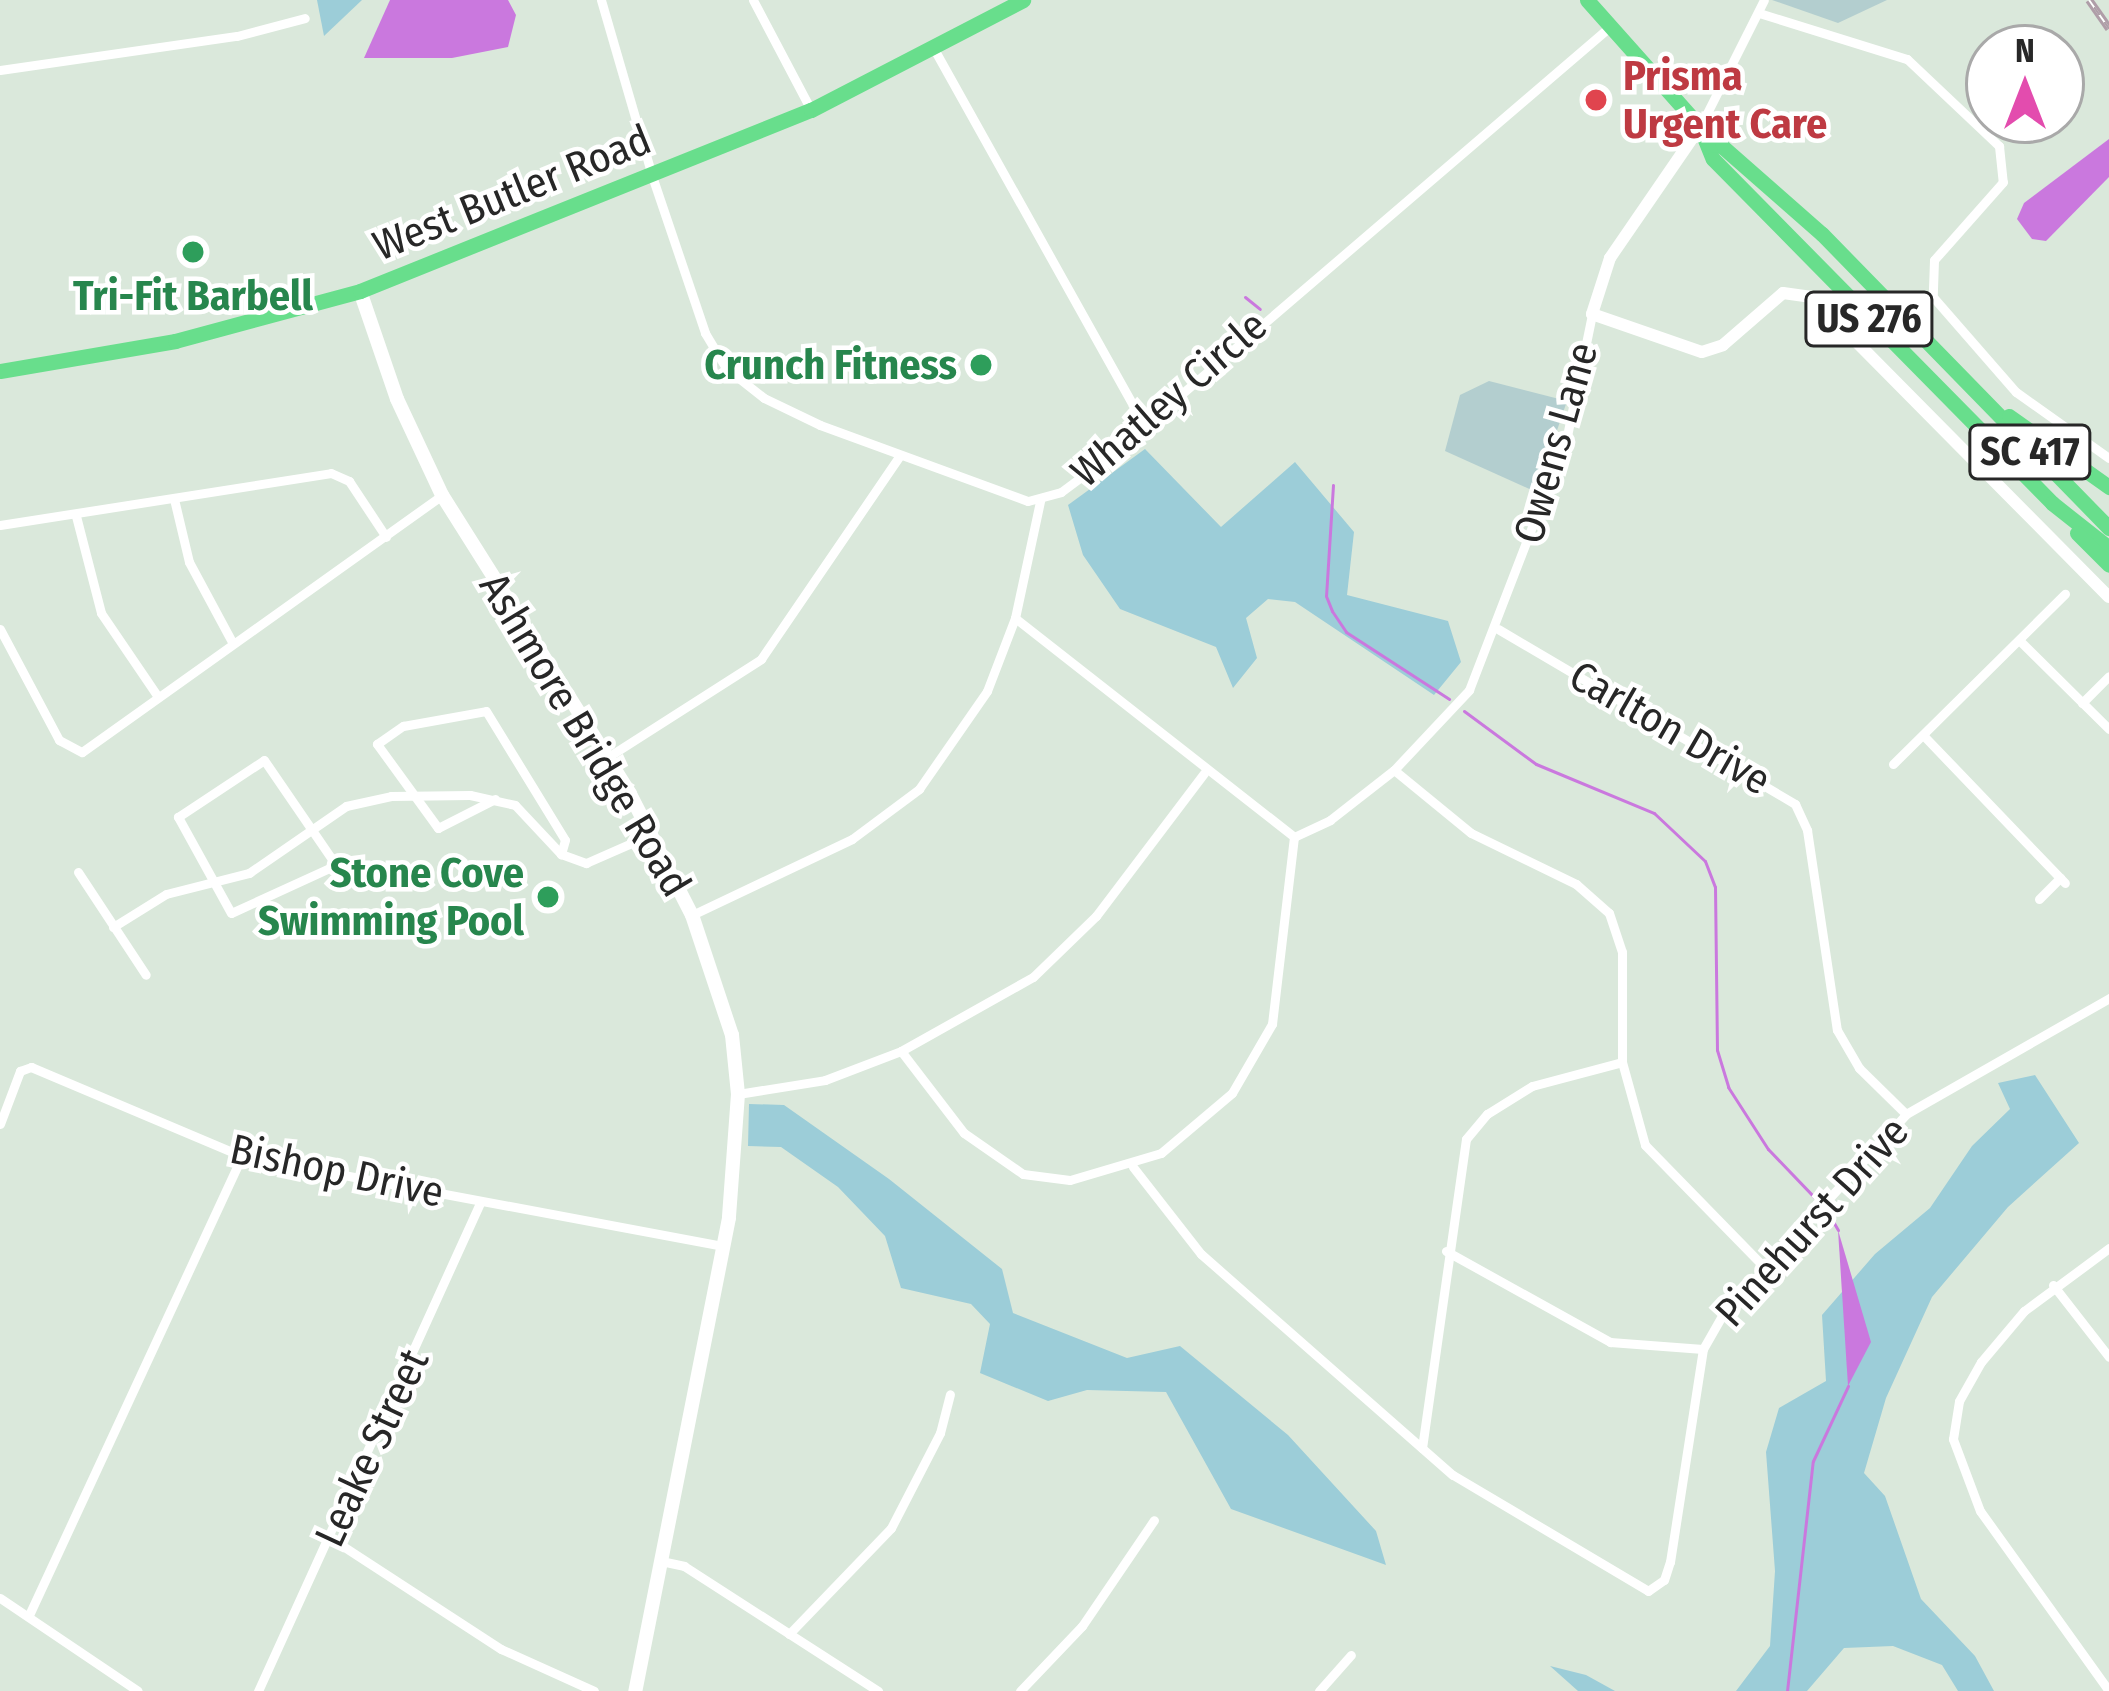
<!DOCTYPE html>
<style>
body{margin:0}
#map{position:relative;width:2109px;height:1691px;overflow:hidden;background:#dae8db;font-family:"Fira Sans Condensed",sans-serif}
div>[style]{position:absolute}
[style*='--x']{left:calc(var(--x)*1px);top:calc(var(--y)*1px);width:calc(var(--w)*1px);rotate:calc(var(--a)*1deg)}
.green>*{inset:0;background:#9ccdd8}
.cemetery>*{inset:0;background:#b3cecf}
.water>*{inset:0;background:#ca78de}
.stream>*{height:3px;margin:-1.5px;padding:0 1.5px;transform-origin:1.5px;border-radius:1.5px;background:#ca78de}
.minor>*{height:9px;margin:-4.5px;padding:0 4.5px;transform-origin:4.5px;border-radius:4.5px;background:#fff}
.tertiary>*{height:12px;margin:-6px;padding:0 6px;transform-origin:6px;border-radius:6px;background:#fff}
.secondary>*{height:14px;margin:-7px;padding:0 7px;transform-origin:7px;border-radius:7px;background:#fff}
.primary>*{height:15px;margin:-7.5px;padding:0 7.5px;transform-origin:7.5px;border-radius:7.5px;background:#68de8c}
.rail>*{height:8px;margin-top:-4px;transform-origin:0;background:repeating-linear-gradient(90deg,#fff 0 9px,#af9da8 0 18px);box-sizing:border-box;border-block:3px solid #af9da8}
.dots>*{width:33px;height:33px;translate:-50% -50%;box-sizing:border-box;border:6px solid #fff;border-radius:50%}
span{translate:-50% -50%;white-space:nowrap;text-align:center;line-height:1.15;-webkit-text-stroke:9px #fff;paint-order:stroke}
.shield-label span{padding:3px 9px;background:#fff;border:3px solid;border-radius:9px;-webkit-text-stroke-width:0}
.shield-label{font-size:39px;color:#272727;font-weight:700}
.health-label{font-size:42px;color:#be3a42;font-weight:700}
.left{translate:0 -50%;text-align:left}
.street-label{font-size:42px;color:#272727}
.leisure-label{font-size:42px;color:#27864d;font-weight:700}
.right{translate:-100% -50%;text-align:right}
.north{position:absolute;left:1965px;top:24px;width:120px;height:120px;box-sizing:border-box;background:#fff;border:3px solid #a9a9a9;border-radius:50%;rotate:0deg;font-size:33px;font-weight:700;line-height:48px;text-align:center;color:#272727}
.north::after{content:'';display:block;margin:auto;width:42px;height:54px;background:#e34cae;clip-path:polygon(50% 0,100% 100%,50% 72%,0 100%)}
</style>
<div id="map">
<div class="green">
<div style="clip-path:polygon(317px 0,362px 0,324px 36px)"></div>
<div style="clip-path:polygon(1145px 449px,1221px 527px,1295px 462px,1354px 532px,1347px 595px,1448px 621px,1461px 662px,1434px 695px,1295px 602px,1268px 599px,1246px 618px,1257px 658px,1233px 688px,1216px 647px,1120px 609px,1083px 555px,1068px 505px)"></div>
<div style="clip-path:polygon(2035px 1075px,2079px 1143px,2008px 1207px,1932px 1297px,1886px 1398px,1864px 1473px,1885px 1496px,1921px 1599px,1975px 1656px,1994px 1691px,1958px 1691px,1942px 1665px,1893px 1646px,1844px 1648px,1807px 1691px,1736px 1691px,1770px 1646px,1775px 1571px,1766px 1452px,1779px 1408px,1826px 1381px,1822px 1315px,1875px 1254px,1930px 1208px,1972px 1146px,2010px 1109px,1998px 1083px)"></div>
<div style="clip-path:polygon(749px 1104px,784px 1105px,889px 1179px,1002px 1269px,1013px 1313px,1127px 1358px,1180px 1346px,1288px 1435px,1376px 1531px,1386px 1565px,1231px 1509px,1166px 1392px,1087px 1390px,1048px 1401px,980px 1373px,990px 1324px,971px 1304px,901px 1288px,885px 1236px,838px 1187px,781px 1147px,748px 1146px)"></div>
<div style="clip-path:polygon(1550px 1666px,1586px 1675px,1615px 1691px,1578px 1691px)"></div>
</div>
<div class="cemetery">
<div style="clip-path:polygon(1772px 0,1887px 0,1838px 23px)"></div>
<div style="clip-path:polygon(1489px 381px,1567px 401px,1536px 492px,1445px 451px,1460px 395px)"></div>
</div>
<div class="water">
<div style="clip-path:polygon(390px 0,508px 0,516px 15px,508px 47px,452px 58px,364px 58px)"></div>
<div style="clip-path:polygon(2109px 139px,2109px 177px,2046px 241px,2032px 239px,2017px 219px,2024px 203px)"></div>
<div style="clip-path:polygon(1838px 1230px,1871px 1342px,1848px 1386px)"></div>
</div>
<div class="stream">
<div style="--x:1245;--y:297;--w:19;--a:39"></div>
<div style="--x:1333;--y:485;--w:111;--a:93.6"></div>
<div style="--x:1326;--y:596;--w:16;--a:68"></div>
<div style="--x:1332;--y:611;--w:25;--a:56"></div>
<div style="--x:1346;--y:632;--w:123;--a:33"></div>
<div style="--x:1464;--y:711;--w:89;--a:36.4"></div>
<div style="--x:1536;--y:764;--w:128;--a:22.6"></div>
<div style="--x:1654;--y:813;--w:70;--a:43.3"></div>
<div style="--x:1705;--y:861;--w:28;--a:69"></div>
<div style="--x:1715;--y:887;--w:163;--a:89.3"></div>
<div style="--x:1717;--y:1050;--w:39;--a:73"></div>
<div style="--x:1728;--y:1087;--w:74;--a:57.2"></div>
<div style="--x:1768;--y:1149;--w:66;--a:46.2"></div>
<div style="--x:1831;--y:1218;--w:14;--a:60"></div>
<div style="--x:1787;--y:1691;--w:231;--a:-83.6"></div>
<div style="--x:1813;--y:1461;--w:83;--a:-65"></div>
</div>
<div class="minor">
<div style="--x:601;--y:0;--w:183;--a:73.8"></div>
<div style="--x:652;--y:176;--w:166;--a:71.3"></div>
<div style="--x:705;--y:333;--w:41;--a:59"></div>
<div style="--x:726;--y:368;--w:48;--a:38.3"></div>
<div style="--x:764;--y:398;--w:62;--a:25.7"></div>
<div style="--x:820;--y:425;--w:221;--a:20.1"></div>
<div style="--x:1028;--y:501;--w:34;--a:-15"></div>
<div style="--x:1061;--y:492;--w:59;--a:-36.7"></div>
<div style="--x:1108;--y:457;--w:656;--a:-40.61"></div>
<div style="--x:753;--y:0;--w:124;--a:62.2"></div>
<div style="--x:1759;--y:13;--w:155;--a:17.3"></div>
<div style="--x:1907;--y:59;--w:127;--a:43.4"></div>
<div style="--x:1999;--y:146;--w:36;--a:84"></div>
<div style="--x:2003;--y:182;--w:104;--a:131.5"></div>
<div style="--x:1934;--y:260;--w:37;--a:92"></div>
<div style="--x:1933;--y:297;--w:126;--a:48.9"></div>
<div style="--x:2016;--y:392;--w:114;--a:35.4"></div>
<div style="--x:934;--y:49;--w:431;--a:60.8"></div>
<div style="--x:0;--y:70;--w:239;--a:-8.2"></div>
<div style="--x:237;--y:36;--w:70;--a:-14.8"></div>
<div style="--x:1700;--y:127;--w:142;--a:-63.3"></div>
<div style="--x:174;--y:499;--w:65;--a:76.6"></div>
<div style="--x:189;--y:562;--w:91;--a:61.7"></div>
<div style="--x:76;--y:516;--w:100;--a:75.5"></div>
<div style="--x:101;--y:613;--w:98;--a:55.8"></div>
<div style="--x:0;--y:525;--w:335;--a:-8.9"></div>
<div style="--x:331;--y:473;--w:20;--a:24"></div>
<div style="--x:349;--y:481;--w:67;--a:56.5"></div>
<div style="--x:1015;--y:618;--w:355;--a:38.1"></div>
<div style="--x:0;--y:629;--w:126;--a:62"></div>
<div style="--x:59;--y:740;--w:26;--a:28"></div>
<div style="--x:82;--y:752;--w:442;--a:-35.5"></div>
<div style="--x:1498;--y:629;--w:345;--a:30.5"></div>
<div style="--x:1795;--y:804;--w:29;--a:65"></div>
<div style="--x:1807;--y:830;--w:202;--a:81.5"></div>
<div style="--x:1837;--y:1030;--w:44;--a:59.9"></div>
<div style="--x:1859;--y:1068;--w:66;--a:44.4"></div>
<div style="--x:2020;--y:641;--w:125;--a:44.7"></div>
<div style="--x:2082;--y:703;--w:38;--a:-45"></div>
<div style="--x:1923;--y:735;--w:205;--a:46.2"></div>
<div style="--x:608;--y:757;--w:182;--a:-32.6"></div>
<div style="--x:761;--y:659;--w:245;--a:-55.7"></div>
<div style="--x:264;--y:760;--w:127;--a:55.6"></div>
<div style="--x:336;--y:865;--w:115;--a:155.4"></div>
<div style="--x:231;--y:913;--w:110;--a:-118.9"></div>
<div style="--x:178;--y:817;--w:103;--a:-33.5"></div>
<div style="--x:1893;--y:764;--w:242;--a:-44.7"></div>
<div style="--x:1394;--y:770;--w:99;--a:39.3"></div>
<div style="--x:1471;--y:833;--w:117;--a:25.9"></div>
<div style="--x:1576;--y:884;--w:44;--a:41.3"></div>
<div style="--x:1609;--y:913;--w:41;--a:71.6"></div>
<div style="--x:1622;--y:952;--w:110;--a:90"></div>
<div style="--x:1622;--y:1062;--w:86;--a:74.5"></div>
<div style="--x:1645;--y:1145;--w:169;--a:45.7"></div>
<div style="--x:495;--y:799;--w:64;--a:153"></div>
<div style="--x:438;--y:828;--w:104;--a:-126"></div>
<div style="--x:377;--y:744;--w:32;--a:-35"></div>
<div style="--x:403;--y:726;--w:84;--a:-10.2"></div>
<div style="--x:486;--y:711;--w:151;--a:58.5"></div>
<div style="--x:565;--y:840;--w:15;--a:106"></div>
<div style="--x:1294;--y:837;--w:40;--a:-25"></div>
<div style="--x:1330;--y:820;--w:81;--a:-38"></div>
<div style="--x:1394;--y:770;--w:110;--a:-46.8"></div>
<div style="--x:1469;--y:690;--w:272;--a:-68.9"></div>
<div style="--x:1567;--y:436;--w:125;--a:-78.4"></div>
<div style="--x:78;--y:872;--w:123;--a:56.6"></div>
<div style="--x:2039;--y:899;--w:30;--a:-45"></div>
<div style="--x:692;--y:915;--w:177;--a:-25.4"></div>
<div style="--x:852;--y:839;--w:84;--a:-36.7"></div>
<div style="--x:919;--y:789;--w:119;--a:-55.2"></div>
<div style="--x:987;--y:691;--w:78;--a:-69"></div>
<div style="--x:1015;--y:618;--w:120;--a:-77.9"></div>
<div style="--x:113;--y:927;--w:62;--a:-31.9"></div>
<div style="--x:166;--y:894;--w:86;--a:-14.2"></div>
<div style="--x:249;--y:873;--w:118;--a:-34.6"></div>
<div style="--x:346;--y:806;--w:46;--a:-12.5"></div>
<div style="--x:391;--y:796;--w:79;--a:-0.7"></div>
<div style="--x:470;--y:795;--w:46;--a:12.5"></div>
<div style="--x:515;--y:805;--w:67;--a:46.8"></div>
<div style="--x:561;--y:854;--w:27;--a:20"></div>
<div style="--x:586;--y:863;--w:70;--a:-23.6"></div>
<div style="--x:901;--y:1051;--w:103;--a:52.5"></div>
<div style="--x:964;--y:1133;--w:72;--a:34.8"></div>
<div style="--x:1023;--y:1174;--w:47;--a:7.3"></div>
<div style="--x:1070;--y:1180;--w:95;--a:-16.5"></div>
<div style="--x:1161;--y:1153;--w:93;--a:-40.2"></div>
<div style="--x:1232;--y:1093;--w:80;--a:-59.9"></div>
<div style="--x:1272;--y:1024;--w:188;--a:-83.3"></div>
<div style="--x:738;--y:1094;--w:88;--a:-9.1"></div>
<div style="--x:825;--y:1080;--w:81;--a:-20.9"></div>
<div style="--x:901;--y:1051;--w:151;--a:-29.3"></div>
<div style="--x:1033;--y:977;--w:88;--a:-44.1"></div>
<div style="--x:1096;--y:916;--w:179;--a:-52.9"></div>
<div style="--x:0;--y:1124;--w:57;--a:-69.3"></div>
<div style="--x:20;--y:1071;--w:12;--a:-20"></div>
<div style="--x:31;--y:1067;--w:229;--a:22.9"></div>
<div style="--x:242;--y:1156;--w:490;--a:10.6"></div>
<div style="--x:1133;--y:1167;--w:110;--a:52"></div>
<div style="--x:1201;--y:1254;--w:335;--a:41.3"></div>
<div style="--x:1453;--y:1475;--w:227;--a:30.7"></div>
<div style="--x:1648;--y:1591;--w:19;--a:-35"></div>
<div style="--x:1664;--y:1580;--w:19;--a:-72"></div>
<div style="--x:1670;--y:1562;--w:216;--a:-81.2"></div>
<div style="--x:1703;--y:1349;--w:40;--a:-60.3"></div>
<div style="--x:1723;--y:1314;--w:271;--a:-47.5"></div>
<div style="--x:1906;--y:1114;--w:234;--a:-29.7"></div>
<div style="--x:1446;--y:1251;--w:188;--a:29"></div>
<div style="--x:1610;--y:1342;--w:93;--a:4.3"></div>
<div style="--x:2053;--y:1285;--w:91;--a:52.1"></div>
<div style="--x:1422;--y:1448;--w:312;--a:-81.9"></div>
<div style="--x:1466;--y:1139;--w:33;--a:-50"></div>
<div style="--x:1487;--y:1114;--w:53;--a:-31.9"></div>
<div style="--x:1532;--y:1086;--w:93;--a:-14.9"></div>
<div style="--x:332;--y:1539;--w:202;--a:33.1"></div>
<div style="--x:501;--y:1649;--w:102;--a:24.3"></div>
<div style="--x:661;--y:1561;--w:24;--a:12"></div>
<div style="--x:684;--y:1566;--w:231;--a:32.8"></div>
<div style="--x:0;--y:1598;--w:166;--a:34"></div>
<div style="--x:29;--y:1615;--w:506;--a:-65.11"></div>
<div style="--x:789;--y:1634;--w:147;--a:-46.1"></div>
<div style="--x:891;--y:1528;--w:107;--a:-62.7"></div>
<div style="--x:940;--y:1433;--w:40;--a:-75.6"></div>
<div style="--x:258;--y:1691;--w:536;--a:-65.54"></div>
<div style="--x:1020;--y:1691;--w:90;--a:-46.4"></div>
<div style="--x:1082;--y:1626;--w:128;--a:-55.8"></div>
<div style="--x:1319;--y:1691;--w:48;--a:-48.4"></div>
<div style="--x:2109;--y:1691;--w:221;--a:-125.6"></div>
<div style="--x:1980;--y:1511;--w:77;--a:-110.6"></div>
<div style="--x:1953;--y:1439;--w:38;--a:-81"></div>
<div style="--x:1959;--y:1401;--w:45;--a:-60.6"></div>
<div style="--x:1981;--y:1362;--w:67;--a:-49.9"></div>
<div style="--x:2024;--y:1311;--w:106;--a:-36.5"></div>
</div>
<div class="tertiary">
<div style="--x:1700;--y:127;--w:159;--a:124.5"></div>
<div style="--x:1610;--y:258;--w:59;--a:107.8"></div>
<div style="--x:1592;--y:314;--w:116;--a:19.1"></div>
<div style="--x:1702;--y:352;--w:22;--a:-18"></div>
<div style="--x:1723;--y:345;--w:79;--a:-40.9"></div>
<div style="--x:1783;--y:293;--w:29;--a:8"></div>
<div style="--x:1812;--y:297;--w:422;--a:45.3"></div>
</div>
<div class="secondary">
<div style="--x:360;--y:291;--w:114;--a:71.1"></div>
<div style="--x:397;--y:399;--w:106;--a:64.9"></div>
<div style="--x:442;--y:495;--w:353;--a:57.8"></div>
<div style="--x:630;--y:794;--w:136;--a:62.9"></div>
<div style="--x:692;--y:915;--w:126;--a:71.6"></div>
<div style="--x:732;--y:1035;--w:59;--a:84.2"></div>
<div style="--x:738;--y:1094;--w:124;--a:94.2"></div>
<div style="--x:729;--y:1218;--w:482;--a:101.2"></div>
</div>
<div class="primary">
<div style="--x:1587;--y:0;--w:170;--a:48.3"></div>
<div style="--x:1700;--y:127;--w:162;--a:41.3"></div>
<div style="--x:1822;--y:234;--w:411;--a:45.7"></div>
<div style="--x:1701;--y:130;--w:31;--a:68"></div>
<div style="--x:1713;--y:159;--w:483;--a:45.4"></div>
<div style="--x:2052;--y:503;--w:73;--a:38.3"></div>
<div style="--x:0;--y:371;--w:178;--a:-9.7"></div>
<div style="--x:175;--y:341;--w:192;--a:-15.1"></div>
<div style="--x:360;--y:291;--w:486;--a:-21.9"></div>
<div style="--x:811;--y:110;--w:239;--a:-27.4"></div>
<div style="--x:2009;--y:416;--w:123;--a:35.4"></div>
<div style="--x:2077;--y:533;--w:45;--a:45"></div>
</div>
<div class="rail">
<div style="--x:2089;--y:0;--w:35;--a:55"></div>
</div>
<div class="dots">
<div style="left:1596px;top:100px;background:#e0444e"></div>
<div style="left:193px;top:252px;background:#2e9e5b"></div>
<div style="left:981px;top:365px;background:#2e9e5b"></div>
<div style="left:548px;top:897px;background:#2e9e5b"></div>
</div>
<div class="shield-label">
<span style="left:1869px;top:319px">US 276</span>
<span style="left:2030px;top:452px">SC 417</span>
</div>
<div class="health-label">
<span class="left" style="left:1623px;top:100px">Prisma<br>Urgent Care</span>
</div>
<div class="street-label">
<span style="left:512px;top:193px;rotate:-22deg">West Butler Road</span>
<span style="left:1169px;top:399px;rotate:-41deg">Whatley Circle</span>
<span style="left:1556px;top:443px;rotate:-74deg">Owens Lane</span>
<span style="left:1670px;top:728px;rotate:30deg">Carlton Drive</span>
<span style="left:585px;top:735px;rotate:59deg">Ashmore Bridge Road</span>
<span style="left:337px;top:1171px;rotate:12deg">Bishop Drive</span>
<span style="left:1812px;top:1222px;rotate:-48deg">Pinehurst Drive</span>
<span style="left:372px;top:1448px;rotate:-65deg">Leake Street</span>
</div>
<div class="leisure-label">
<span style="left:193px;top:296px">Tri-Fit Barbell</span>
<span class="right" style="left:957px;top:365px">Crunch Fitness</span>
<span class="right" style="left:524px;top:897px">Stone Cove<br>Swimming Pool</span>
</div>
<div class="north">N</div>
</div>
